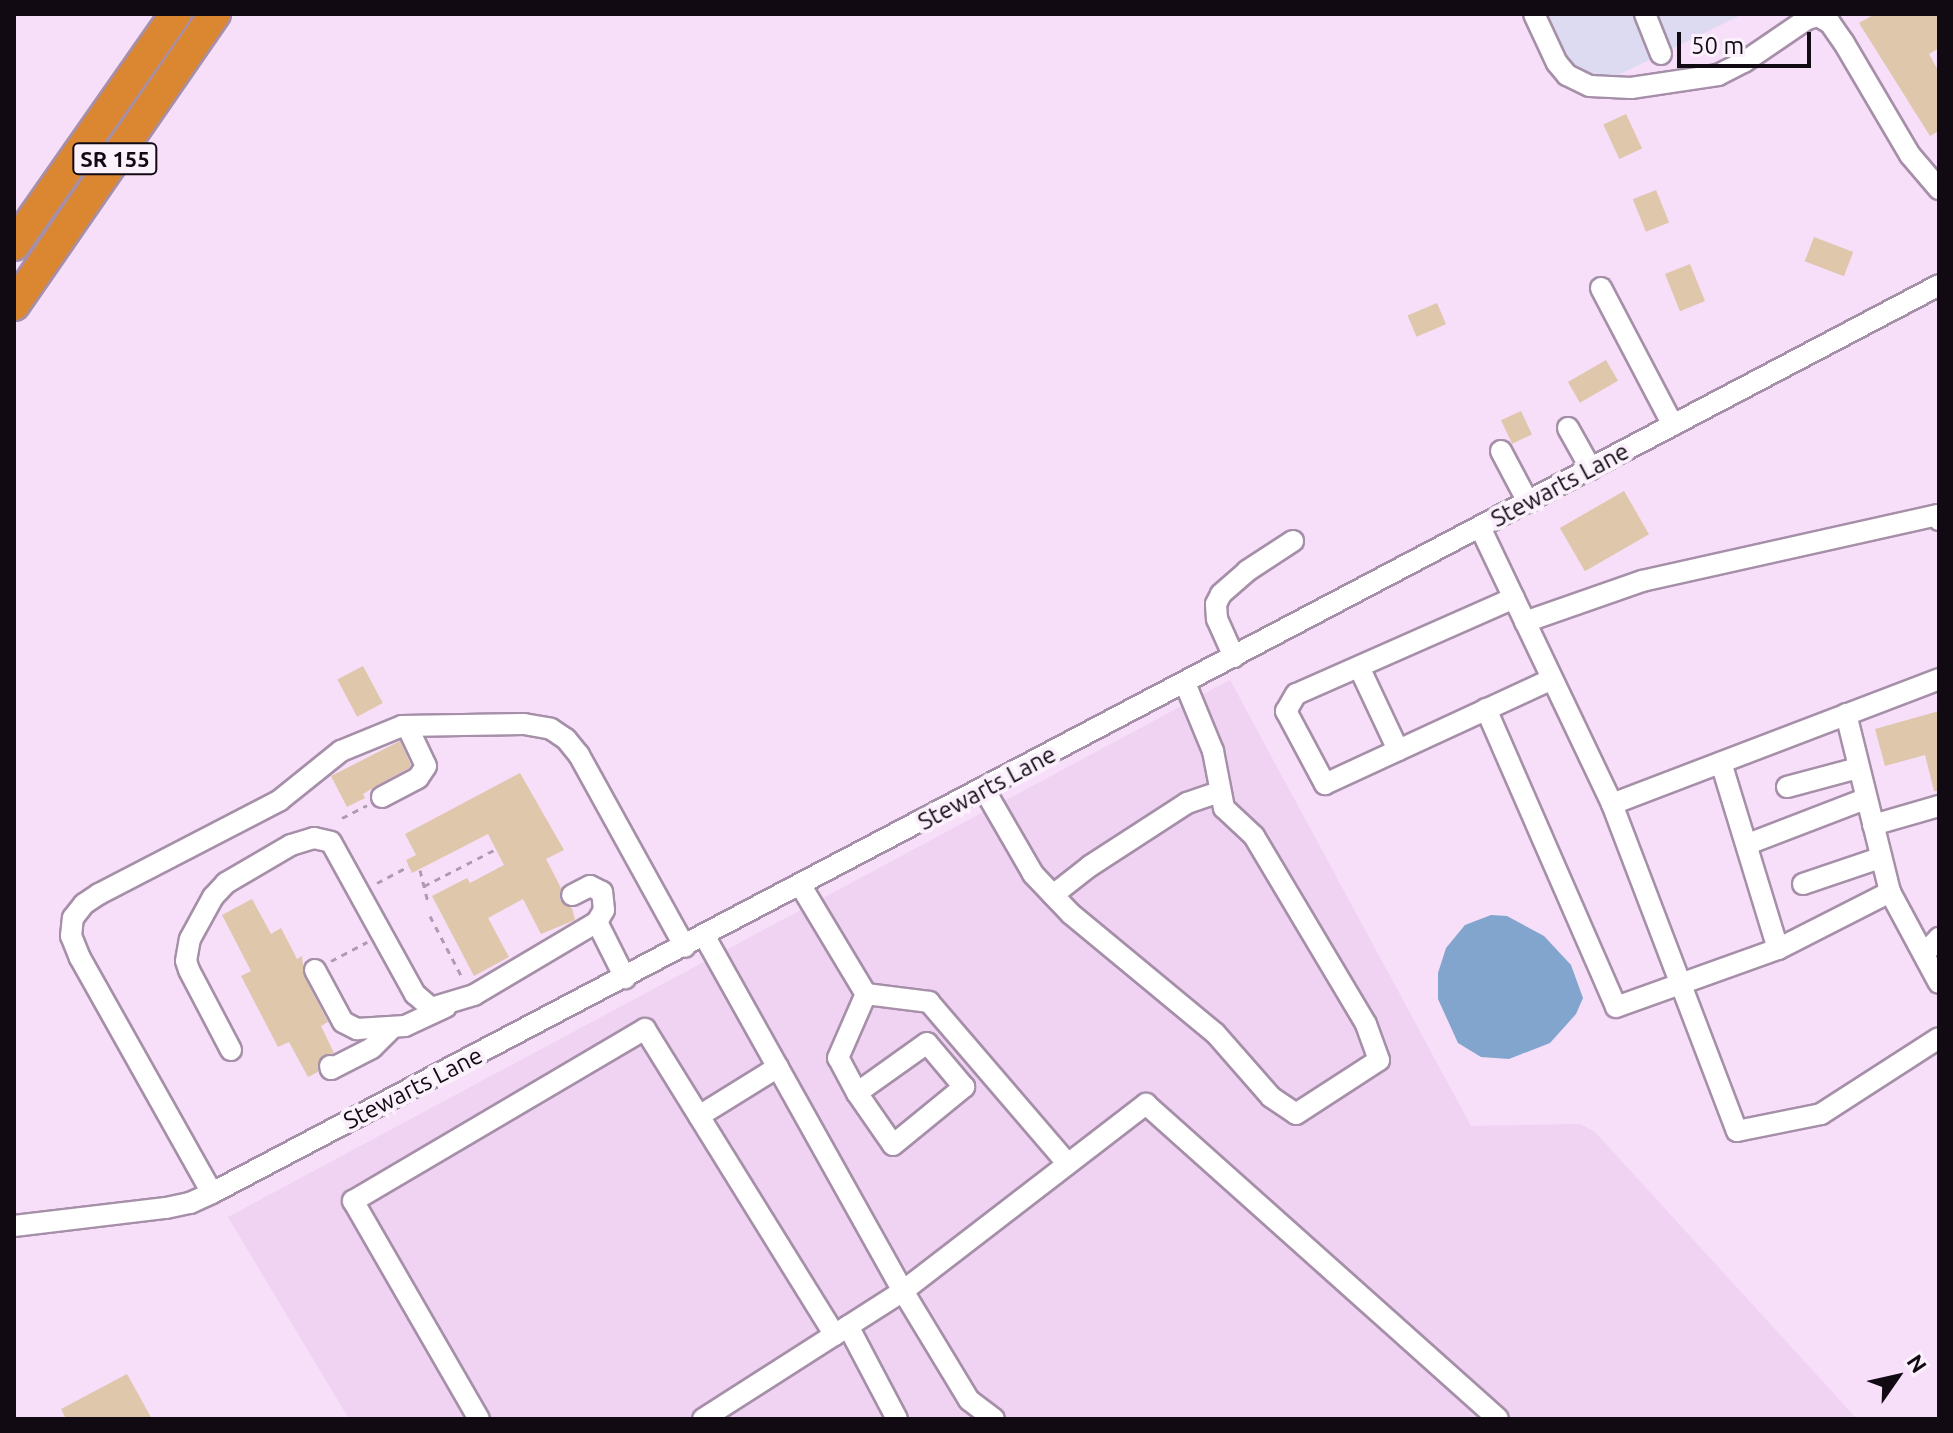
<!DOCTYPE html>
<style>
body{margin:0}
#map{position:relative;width:1953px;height:1433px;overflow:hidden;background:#f7def9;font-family:Ubuntu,sans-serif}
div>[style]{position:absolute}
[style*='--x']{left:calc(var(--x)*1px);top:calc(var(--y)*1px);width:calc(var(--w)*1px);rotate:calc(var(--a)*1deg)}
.built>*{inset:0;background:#f0d2f3}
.education>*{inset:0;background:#dddbf1}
.water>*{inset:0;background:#82a5cd}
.building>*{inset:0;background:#dfc7ac;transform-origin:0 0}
.path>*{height:3px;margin-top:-1.5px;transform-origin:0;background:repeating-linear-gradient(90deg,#af9bb0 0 6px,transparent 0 12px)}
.roads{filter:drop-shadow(2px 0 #a68fa8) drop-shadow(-2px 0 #a68fa8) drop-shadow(0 2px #a68fa8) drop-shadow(0 -2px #a68fa8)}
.minor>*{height:20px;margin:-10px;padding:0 10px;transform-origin:10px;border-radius:10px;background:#fff}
.highway>*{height:30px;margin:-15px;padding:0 15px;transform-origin:15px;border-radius:15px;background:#db8732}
span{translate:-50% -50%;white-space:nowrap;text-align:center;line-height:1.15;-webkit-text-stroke:8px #fbf1fc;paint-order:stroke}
.shield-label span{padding:2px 6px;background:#fbf1fc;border:2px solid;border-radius:6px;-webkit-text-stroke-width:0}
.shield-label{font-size:22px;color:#120a13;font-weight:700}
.street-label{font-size:24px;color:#120a13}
.frame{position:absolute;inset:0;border:16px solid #120a13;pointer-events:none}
.north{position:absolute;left:1857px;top:1337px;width:80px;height:80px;-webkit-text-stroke:6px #fbf1fc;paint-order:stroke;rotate:56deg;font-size:22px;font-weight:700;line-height:32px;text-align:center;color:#120a13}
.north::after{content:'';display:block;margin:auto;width:28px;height:36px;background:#120a13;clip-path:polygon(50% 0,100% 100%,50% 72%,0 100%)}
.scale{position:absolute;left:1677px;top:32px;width:134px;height:36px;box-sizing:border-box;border:4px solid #120a13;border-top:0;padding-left:10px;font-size:24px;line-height:28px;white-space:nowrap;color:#120a13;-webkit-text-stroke:6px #fbf1fc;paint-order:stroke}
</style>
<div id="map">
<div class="built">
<div style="clip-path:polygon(1230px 680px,1471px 1126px,1580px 1124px,1595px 1132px,1857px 1419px,349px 1419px,228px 1217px)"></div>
</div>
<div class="education">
<div style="clip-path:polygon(1537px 14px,1743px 14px,1608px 80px,1573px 75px)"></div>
</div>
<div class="water">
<div style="clip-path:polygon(1491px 915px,1507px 916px,1544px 936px,1571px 965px,1583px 998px,1576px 1014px,1550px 1043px,1509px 1059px,1481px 1057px,1458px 1043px,1438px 999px,1438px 973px,1446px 948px,1465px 925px)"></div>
</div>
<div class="building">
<div style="clip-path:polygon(1875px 14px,1939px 14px,1939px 48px,1929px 54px,1939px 72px,1939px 131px,1930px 136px,1859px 23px)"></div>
<div style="left:1626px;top:114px;width:38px;height:25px;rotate:65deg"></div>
<div style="left:1656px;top:190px;width:35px;height:25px;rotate:68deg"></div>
<div style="left:1814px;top:237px;width:42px;height:26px;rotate:21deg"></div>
<div style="left:1690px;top:264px;width:40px;height:27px;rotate:68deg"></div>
<div style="left:1437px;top:303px;width:23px;height:32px;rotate:67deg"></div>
<div style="left:1606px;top:360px;width:24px;height:44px;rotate:60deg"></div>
<div style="left:1521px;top:411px;width:26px;height:22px;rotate:65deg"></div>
<div style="left:1624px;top:491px;width:50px;height:74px;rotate:60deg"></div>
<div style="left:363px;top:666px;width:42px;height:29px;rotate:62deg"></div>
<div style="clip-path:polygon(1939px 711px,1939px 791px,1934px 791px,1925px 755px,1885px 766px,1875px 729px)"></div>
<div style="clip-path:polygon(400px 741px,411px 765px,409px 768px,376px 786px,363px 794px,365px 798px,347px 807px,331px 776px)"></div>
<div style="clip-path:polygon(520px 773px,564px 850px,546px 859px,561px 888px,560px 900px,572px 908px,575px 920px,541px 934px,523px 899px,488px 918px,509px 957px,474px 976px,432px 896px,467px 878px,470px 883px,504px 865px,488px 834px,412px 873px,406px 860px,416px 855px,405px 834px)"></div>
<div style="clip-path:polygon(252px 899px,271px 934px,281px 928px,297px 959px,302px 956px,304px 976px,328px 1022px,321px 1026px,334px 1053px,321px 1057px,318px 1072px,308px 1077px,289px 1042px,278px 1047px,241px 976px,251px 971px,222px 915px)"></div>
<div style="clip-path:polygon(127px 1374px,152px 1419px,66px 1419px,61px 1409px)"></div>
</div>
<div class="path">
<div style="--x:342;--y:818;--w:28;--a:-27"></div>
<div style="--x:420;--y:870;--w:33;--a:76"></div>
<div style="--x:377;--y:883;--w:36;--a:-28"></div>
<div style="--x:424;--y:886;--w:81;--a:-27.2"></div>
<div style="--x:430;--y:916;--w:71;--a:62.4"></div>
<div style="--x:331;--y:961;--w:41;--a:-27.8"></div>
</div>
<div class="roads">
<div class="minor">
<div style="--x:1534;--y:14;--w:54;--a:64.9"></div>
<div style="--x:1557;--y:63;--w:16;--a:50"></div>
<div style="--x:1567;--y:75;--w:25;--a:26"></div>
<div style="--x:1590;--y:86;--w:41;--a:2.8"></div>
<div style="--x:1631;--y:88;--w:88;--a:-8.5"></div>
<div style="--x:1718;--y:75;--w:29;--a:-27"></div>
<div style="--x:1744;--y:62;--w:76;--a:-34.3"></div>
<div style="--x:1807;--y:19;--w:11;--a:-15"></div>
<div style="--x:1818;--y:16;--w:14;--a:30"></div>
<div style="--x:1830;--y:23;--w:24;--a:55"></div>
<div style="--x:1844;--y:43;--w:130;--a:59.5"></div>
<div style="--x:1910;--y:155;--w:45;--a:49.5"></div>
<div style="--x:1645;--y:14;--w:43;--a:68.2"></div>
<div style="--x:1601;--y:288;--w:155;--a:62.3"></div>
<div style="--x:1568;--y:428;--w:47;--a:60.7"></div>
<div style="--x:1501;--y:451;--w:58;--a:62.1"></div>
<div style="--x:1480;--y:527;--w:307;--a:64.5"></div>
<div style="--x:1612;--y:804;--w:350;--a:-20.9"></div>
<div style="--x:1514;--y:598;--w:238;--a:156.2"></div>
<div style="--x:1296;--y:694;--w:20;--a:120"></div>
<div style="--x:1286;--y:711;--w:83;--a:61.9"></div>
<div style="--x:1325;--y:784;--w:250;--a:-24.8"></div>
<div style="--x:1525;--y:622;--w:124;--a:-19.3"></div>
<div style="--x:1642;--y:581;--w:303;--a:-12.6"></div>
<div style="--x:1938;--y:515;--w:5;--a:79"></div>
<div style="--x:1234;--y:657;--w:42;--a:-114.1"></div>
<div style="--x:1217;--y:619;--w:15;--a:-94"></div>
<div style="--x:1216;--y:604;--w:11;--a:-63"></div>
<div style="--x:1221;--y:594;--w:35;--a:-41"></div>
<div style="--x:1247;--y:571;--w:55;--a:-33.1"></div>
<div style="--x:1359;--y:667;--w:92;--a:64.8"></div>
<div style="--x:1486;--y:709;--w:325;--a:66.4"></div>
<div style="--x:1616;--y:1007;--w:172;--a:-19.7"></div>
<div style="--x:1778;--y:949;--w:195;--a:-107"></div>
<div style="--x:1846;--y:714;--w:183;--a:76.1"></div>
<div style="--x:1890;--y:892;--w:103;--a:61.7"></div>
<div style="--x:1787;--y:787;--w:73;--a:-15"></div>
<div style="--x:984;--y:789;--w:98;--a:60"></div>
<div style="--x:1033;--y:874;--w:55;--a:46.5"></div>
<div style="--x:1071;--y:914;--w:187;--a:39.6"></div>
<div style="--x:1215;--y:1033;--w:85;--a:48.8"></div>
<div style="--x:1271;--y:1097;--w:30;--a:34"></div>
<div style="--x:1296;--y:1114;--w:99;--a:-33"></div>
<div style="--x:1379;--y:1060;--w:38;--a:-110"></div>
<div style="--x:1366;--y:1024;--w:219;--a:-120.8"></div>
<div style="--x:1254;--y:836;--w:41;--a:-137"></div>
<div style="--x:1224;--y:808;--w:58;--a:-100.9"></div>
<div style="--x:1213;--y:751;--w:74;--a:-112.4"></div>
<div style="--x:382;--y:797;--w:41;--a:-27.8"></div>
<div style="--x:418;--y:778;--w:14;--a:-56"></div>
<div style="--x:426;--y:766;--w:44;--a:-115.4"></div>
<div style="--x:1612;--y:804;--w:350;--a:69.1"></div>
<div style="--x:1737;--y:1131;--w:86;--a:-11.4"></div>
<div style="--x:1821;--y:1114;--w:140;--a:-32.8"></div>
<div style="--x:1873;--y:825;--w:69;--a:-16.1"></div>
<div style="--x:1748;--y:844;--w:125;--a:-21"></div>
<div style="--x:1803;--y:884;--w:81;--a:-18.7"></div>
<div style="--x:801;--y:886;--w:126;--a:59"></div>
<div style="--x:866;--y:994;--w:64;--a:7.2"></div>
<div style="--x:929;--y:1002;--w:213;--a:49.4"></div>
<div style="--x:1053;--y:895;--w:47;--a:-38.1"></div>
<div style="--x:1090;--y:866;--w:116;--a:-33"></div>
<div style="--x:1187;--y:803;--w:34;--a:-19"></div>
<div style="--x:597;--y:922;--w:63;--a:63.4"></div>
<div style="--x:705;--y:937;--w:406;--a:60.8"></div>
<div style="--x:903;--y:1291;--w:127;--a:58.8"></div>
<div style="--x:969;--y:1400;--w:31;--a:37"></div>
<div style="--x:1778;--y:949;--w:126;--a:-27"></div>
<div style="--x:1925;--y:953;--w:21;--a:-47"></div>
<div style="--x:315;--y:970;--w:59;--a:61.7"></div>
<div style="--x:343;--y:1022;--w:16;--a:27"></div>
<div style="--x:357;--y:1029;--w:48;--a:-3.6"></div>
<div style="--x:405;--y:1026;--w:45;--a:-24.9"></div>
<div style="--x:231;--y:1050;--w:90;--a:-117.7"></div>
<div style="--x:189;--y:970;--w:9;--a:-108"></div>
<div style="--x:186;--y:961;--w:22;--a:-80"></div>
<div style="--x:190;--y:939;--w:48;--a:-61.3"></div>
<div style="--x:213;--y:897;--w:19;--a:-47"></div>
<div style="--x:226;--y:883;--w:75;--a:-30.3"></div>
<div style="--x:291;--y:845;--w:24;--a:-17"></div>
<div style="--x:314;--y:838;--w:17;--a:13"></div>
<div style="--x:331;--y:842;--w:174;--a:61.1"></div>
<div style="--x:415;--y:994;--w:21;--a:41"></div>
<div style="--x:431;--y:1008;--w:45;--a:-16.8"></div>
<div style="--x:474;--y:995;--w:143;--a:-30.7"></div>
<div style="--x:597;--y:922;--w:14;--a:-60"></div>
<div style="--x:604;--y:910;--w:18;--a:-96"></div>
<div style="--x:602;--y:892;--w:13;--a:-153"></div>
<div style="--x:590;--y:886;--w:20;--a:153"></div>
<div style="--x:330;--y:1066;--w:3;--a:72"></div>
<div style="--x:331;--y:1069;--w:46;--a:-27.1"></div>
<div style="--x:372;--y:1048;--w:28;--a:-45"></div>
<div style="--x:857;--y:1093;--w:63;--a:55.3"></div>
<div style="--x:893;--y:1145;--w:92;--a:-39.2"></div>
<div style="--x:964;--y:1087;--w:57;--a:-130.1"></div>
<div style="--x:927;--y:1043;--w:86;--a:144.5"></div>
<div style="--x:857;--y:1093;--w:40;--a:-118"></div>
<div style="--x:838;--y:1058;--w:70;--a:-66.4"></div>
<div style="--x:699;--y:1116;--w:93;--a:-31.8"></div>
<div style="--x:212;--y:1193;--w:270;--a:-119.3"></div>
<div style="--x:80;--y:958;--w:24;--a:-112"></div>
<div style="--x:71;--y:936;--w:18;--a:-84"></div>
<div style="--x:73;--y:918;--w:18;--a:-52"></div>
<div style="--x:84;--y:904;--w:18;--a:-34"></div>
<div style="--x:99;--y:894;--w:204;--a:-27.4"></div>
<div style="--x:280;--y:800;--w:78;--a:-38.8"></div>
<div style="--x:341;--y:751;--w:66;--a:-22.3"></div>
<div style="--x:402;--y:726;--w:122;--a:-0.9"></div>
<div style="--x:524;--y:724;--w:27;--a:10"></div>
<div style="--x:551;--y:729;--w:18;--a:34"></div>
<div style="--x:566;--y:739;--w:21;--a:51"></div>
<div style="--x:579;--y:755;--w:219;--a:61.1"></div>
<div style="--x:14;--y:1226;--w:153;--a:-6.8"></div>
<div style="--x:166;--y:1208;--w:25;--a:-12"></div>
<div style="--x:190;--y:1203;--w:24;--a:-24"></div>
<div style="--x:212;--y:1193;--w:1951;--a:-27.73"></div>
<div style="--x:848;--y:1326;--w:105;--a:62.2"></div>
<div style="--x:479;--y:1419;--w:252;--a:-120"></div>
<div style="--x:353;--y:1201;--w:339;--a:-30.5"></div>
<div style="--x:645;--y:1029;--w:360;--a:58.2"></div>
<div style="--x:703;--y:1419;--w:237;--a:-32.6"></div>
<div style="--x:903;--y:1291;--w:307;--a:-37.6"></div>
<div style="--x:1146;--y:1104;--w:472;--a:41.8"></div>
</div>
<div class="highway">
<div style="--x:14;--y:245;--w:282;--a:-55"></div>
<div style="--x:14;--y:305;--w:354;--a:-55.4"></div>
</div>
</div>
<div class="shield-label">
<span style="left:115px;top:159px">SR 155</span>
</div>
<div class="street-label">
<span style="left:1560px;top:485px;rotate:-28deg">Stewarts Lane</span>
<span style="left:987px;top:788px;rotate:-28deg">Stewarts Lane</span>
<span style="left:413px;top:1088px;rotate:-27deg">Stewarts Lane</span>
</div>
<div class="frame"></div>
<div class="north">N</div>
<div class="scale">50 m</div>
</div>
